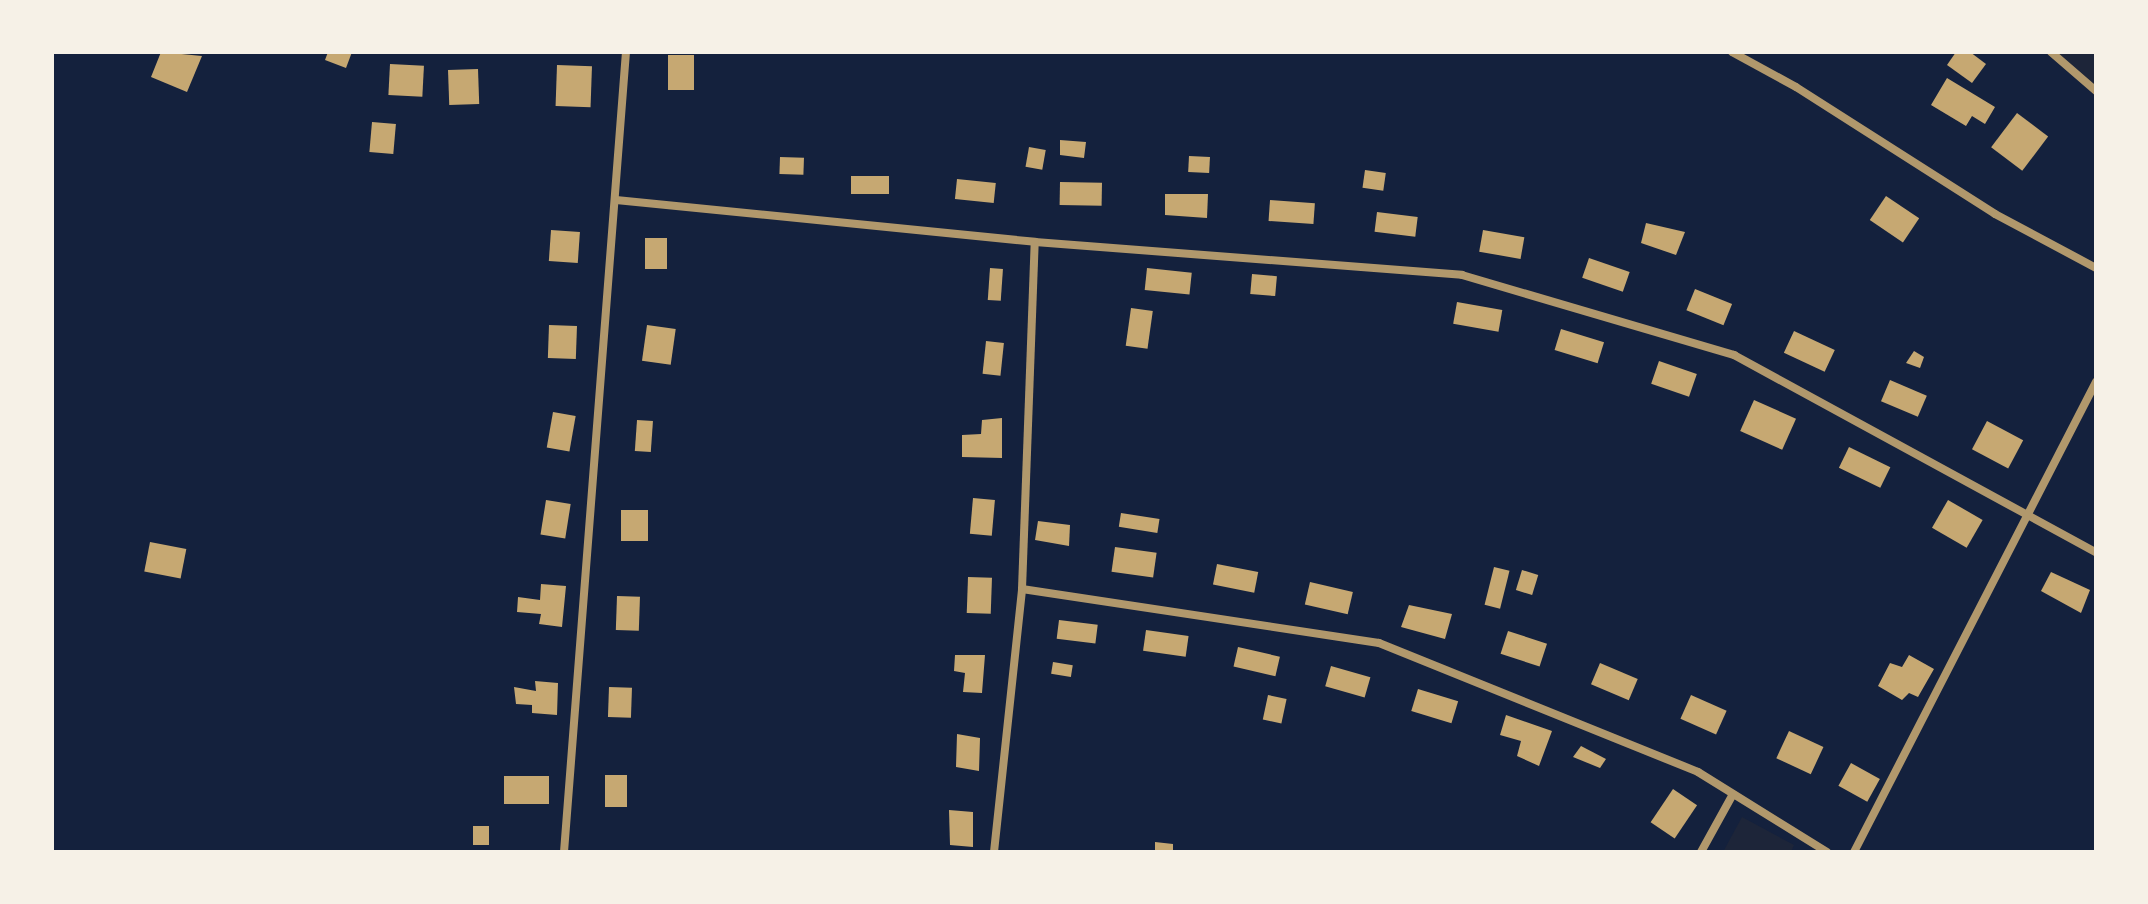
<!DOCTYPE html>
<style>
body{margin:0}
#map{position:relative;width:2148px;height:904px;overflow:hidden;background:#14213d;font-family:"Work Sans",sans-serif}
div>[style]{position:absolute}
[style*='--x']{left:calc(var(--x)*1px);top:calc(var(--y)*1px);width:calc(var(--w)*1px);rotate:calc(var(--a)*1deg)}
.green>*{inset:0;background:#1d2539}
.building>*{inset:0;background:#c6a872;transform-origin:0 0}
.minor>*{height:8px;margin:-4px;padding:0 4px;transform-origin:4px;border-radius:4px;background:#b1986c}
span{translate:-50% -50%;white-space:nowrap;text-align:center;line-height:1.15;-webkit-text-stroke:7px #f6f1e7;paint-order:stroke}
.frame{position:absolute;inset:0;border:54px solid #f6f1e7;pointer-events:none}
</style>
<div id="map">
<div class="green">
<div style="clip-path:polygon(2051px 52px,2096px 52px,2096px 91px)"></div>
<div style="clip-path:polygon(1742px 817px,1794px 845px,1791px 852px,1723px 852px)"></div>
</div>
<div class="building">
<div style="clip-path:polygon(161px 52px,202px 56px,187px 92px,151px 77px)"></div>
<div style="clip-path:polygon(328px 52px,352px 52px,346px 68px,325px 60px)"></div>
<div style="clip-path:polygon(1956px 52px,1970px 52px,1986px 64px,1972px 83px,1947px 65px)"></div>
<div style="left:668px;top:55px;width:26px;height:35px"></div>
<div style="left:390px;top:64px;width:34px;height:31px;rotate:3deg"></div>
<div style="left:557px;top:65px;width:35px;height:41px;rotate:2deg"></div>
<div style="left:478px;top:69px;width:35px;height:30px;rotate:88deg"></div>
<div style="clip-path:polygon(1947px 78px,1995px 107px,1985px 124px,1972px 116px,1966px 126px,1931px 105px)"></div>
<div style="left:2017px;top:113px;width:39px;height:43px;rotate:37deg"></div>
<div style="left:372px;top:122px;width:24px;height:30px;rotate:5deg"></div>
<div style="clip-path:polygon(1060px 140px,1086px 142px,1084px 158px,1060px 155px)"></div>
<div style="left:1029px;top:147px;width:17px;height:20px;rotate:10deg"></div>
<div style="left:1189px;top:156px;width:21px;height:16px;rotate:3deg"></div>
<div style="left:780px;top:157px;width:24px;height:17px;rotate:2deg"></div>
<div style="left:1365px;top:170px;width:21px;height:18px;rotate:8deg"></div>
<div style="left:851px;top:176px;width:38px;height:18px"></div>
<div style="left:957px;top:179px;width:39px;height:20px;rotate:6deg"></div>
<div style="left:1060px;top:182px;width:42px;height:23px;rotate:1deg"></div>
<div style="clip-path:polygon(1165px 194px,1208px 194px,1207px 218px,1165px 215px)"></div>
<div style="left:1886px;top:196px;width:40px;height:29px;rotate:34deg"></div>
<div style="left:1270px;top:200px;width:45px;height:21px;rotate:4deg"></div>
<div style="left:1377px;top:212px;width:41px;height:20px;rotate:7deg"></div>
<div style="clip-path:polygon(1646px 223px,1685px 232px,1676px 255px,1641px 243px)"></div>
<div style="left:551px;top:230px;width:29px;height:31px;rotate:4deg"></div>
<div style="left:1483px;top:230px;width:42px;height:22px;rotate:10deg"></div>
<div style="left:645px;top:238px;width:22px;height:31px"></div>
<div style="left:1589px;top:258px;width:43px;height:21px;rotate:19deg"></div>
<div style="left:990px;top:268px;width:13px;height:32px;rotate:4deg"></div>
<div style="left:1147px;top:268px;width:45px;height:22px;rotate:6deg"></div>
<div style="left:1252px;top:274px;width:25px;height:20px;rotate:5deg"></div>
<div style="left:1695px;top:289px;width:40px;height:23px;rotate:22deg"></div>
<div style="left:1457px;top:302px;width:46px;height:22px;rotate:10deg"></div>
<div style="left:1131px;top:308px;width:22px;height:38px;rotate:8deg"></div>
<div style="left:549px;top:325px;width:28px;height:33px;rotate:2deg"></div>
<div style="left:647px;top:325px;width:29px;height:36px;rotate:8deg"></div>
<div style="left:1561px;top:329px;width:45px;height:22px;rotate:17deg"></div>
<div style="left:1794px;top:331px;width:45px;height:24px;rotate:25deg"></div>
<div style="left:986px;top:341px;width:18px;height:33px;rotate:6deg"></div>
<div style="clip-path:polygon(1914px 351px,1924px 357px,1920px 368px,1906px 363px)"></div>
<div style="left:1659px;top:361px;width:40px;height:24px;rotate:19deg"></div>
<div style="left:1890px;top:380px;width:40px;height:23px;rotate:23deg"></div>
<div style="left:1754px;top:400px;width:46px;height:34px;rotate:24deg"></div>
<div style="left:553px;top:412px;width:23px;height:36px;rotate:10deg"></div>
<div style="clip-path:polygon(1002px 418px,1002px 458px,962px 457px,962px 435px,981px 434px,982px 420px)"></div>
<div style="left:637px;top:420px;width:16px;height:31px;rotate:4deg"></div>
<div style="left:1987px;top:421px;width:41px;height:32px;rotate:28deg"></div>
<div style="left:1849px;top:447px;width:46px;height:23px;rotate:26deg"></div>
<div style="left:973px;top:498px;width:22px;height:36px;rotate:5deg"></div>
<div style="left:546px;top:500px;width:25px;height:35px;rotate:9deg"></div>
<div style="left:1948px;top:500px;width:40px;height:32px;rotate:30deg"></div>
<div style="left:621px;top:510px;width:27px;height:31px"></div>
<div style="left:1121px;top:513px;width:39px;height:14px;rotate:9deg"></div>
<div style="clip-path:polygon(1038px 521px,1070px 525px,1069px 546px,1035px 540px)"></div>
<div style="left:150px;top:542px;width:37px;height:30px;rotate:11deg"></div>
<div style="left:1115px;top:547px;width:42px;height:25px;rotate:8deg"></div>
<div style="left:1217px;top:564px;width:42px;height:21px;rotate:11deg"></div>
<div style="left:1494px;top:567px;width:16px;height:39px;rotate:14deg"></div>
<div style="left:1522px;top:570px;width:17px;height:21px;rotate:17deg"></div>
<div style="clip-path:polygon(2051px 572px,2090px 590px,2081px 613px,2041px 591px)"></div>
<div style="left:968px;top:577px;width:24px;height:36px;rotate:2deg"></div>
<div style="left:1310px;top:582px;width:44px;height:23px;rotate:13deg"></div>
<div style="clip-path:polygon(541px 584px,566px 586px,562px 627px,539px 624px,541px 614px,517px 612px,518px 597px,540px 600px)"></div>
<div style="left:617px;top:596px;width:23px;height:34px;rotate:2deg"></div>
<div style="clip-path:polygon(1409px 605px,1452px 614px,1445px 639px,1401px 627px)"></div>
<div style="left:1059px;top:620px;width:39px;height:19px;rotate:7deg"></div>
<div style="left:1146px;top:630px;width:43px;height:21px;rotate:8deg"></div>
<div style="left:1508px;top:631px;width:41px;height:24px;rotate:18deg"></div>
<div style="left:1238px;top:647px;width:43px;height:20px;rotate:13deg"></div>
<div style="clip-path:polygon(955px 655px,985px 655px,982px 693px,963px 692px,965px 673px,954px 671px)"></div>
<div style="clip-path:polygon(1909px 655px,1934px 669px,1918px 697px,1909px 693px,1902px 700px,1878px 686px,1890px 663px,1902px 667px)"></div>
<div style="left:1053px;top:662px;width:20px;height:12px;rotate:9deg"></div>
<div style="left:1600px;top:663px;width:41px;height:23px;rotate:23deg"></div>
<div style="left:1331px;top:666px;width:41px;height:21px;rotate:16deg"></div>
<div style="clip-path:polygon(535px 681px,558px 683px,557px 715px,532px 713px,532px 705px,516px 704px,514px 687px,536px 691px)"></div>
<div style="left:609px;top:687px;width:23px;height:30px;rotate:2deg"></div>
<div style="left:1418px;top:689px;width:42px;height:23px;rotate:17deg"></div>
<div style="left:1268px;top:695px;width:19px;height:25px;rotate:12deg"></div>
<div style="left:1691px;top:695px;width:39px;height:26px;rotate:24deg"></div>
<div style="clip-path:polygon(1506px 715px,1552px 731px,1539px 766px,1517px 756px,1521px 741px,1500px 735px)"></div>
<div style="left:1789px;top:731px;width:38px;height:30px;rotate:25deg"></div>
<div style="clip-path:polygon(957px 734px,980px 738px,979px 771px,956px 767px)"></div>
<div style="clip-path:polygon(1581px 746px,1606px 759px,1600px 768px,1573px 757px)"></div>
<div style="left:1851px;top:763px;width:33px;height:26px;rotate:29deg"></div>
<div style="left:605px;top:775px;width:22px;height:32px"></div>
<div style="left:504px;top:776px;width:45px;height:28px"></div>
<div style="left:1673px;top:789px;width:29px;height:40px;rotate:34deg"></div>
<div style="clip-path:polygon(949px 810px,973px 812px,973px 847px,950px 845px)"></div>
<div style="left:473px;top:826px;width:16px;height:19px"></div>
<div style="clip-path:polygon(1155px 842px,1173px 844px,1173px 852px,1155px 852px)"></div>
</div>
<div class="minor">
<div style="--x:1732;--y:52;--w:73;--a:28.7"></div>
<div style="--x:1796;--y:87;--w:236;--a:32.5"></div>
<div style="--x:1995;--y:214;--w:115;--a:28.1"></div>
<div style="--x:2051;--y:52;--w:60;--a:40.9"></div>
<div style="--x:616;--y:200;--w:421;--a:5.7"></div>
<div style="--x:1035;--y:242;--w:428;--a:4.4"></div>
<div style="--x:1462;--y:275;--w:284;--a:16.4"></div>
<div style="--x:1734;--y:355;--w:412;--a:28.6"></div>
<div style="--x:1022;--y:589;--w:361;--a:8.6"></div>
<div style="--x:1379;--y:643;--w:344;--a:22"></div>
<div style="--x:1698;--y:772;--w:152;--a:31.8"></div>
<div style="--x:564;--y:852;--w:802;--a:-85.57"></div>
<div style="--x:994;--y:852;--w:264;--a:-83.9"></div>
<div style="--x:1022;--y:589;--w:347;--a:-87.9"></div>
<div style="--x:1701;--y:852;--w:66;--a:-61.1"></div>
<div style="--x:1854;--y:852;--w:529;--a:-62.76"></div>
</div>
<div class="frame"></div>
</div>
